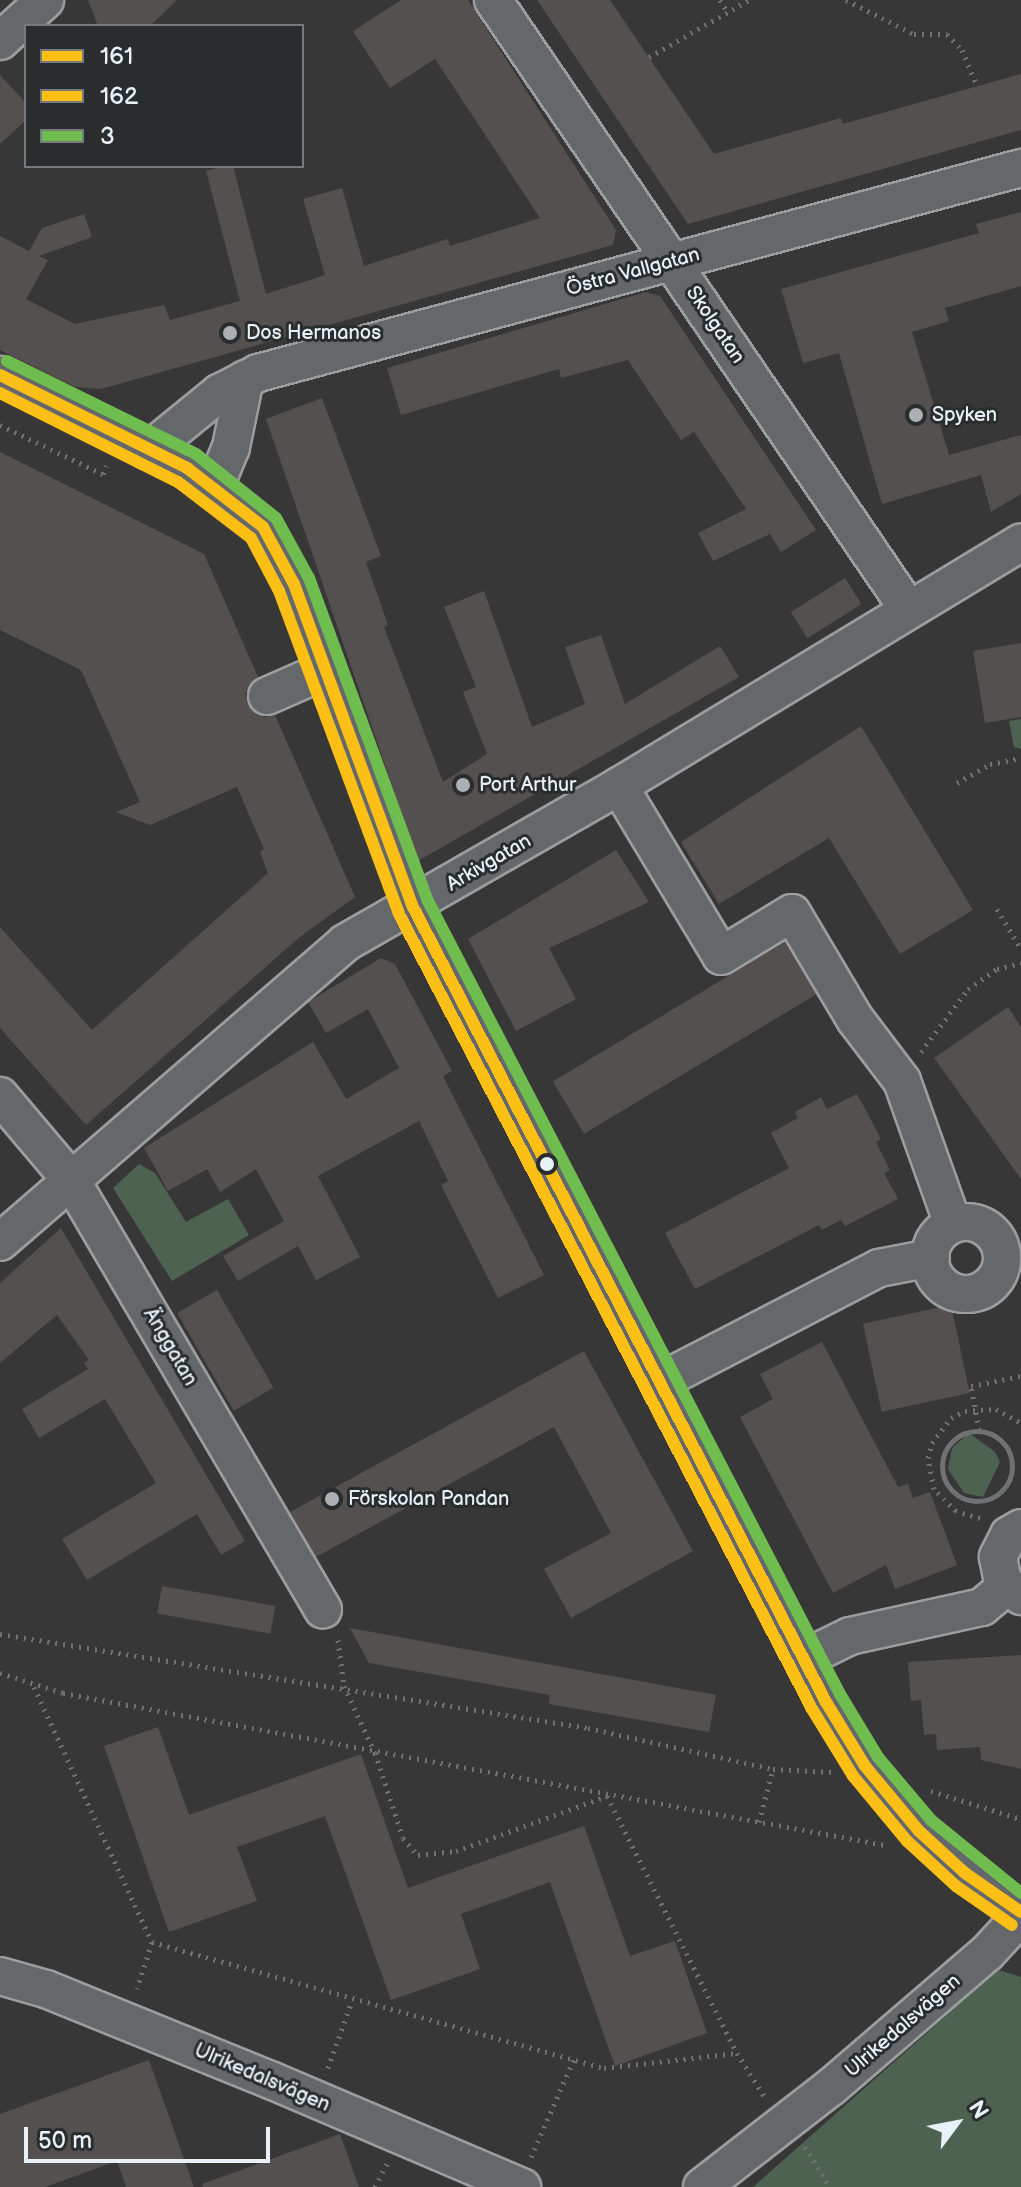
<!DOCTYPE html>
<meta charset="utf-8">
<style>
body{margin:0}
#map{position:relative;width:1021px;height:2187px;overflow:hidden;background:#383737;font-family:"Balsamiq Sans",sans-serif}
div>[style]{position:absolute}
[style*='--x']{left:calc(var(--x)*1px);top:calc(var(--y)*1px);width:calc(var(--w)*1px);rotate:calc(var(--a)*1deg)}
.green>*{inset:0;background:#4e6252}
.building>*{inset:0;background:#54504f;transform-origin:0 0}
.path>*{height:5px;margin-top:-2.5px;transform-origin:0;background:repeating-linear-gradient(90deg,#6f7172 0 2px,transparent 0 8px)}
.path>.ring{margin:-2.5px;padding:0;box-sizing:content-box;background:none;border:5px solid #6f7172;border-radius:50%}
.roads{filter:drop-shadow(2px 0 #9c9d9e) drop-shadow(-2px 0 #9c9d9e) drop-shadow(0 2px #9c9d9e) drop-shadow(0 -2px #9c9d9e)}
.minor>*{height:36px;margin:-18px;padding:0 18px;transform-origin:18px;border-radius:18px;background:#65686b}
.minor>.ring{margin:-18px;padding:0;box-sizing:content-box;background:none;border:36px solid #65686b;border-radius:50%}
.bus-1>*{height:12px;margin:-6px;padding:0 6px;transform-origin:6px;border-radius:6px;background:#fbbf15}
.bus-2>*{height:12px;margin:-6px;padding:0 6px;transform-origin:6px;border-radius:6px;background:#fbbf15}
.bus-3>*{height:12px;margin:-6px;padding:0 6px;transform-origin:6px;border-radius:6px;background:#6fbd4e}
.dots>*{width:22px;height:22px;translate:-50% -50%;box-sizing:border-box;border:4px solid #2a2d2e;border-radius:50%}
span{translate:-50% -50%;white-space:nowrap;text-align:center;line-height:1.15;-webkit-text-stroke:6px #2a2d2e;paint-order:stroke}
.street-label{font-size:20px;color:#e8f1f8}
.poi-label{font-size:20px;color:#e8f1f8}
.left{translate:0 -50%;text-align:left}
.legend{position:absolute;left:24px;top:24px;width:280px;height:144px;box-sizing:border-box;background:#2a2d2e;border:2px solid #767b7f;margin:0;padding:10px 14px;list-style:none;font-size:24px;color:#e8f1f8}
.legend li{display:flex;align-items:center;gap:16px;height:40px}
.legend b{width:40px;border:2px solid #767b7f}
.north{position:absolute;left:917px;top:2083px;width:80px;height:80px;-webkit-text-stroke:6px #2a2d2e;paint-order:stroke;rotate:58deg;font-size:22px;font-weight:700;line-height:32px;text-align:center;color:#e8f1f8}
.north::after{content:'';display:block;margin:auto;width:28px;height:36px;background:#e8f1f8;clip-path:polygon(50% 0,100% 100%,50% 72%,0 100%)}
.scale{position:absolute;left:24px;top:2127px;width:246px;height:36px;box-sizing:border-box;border:4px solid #e8f1f8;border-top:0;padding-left:10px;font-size:24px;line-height:28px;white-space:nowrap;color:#e8f1f8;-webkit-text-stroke:6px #2a2d2e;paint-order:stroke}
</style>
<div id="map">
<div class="green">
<div style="clip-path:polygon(1021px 719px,1021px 749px,1014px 747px,1009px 721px)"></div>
<div style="clip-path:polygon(139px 1164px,155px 1173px,186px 1222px,228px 1199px,249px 1235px,172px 1281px,113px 1188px)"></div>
<div style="clip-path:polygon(969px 1433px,995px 1452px,1000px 1462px,983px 1497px,964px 1493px,948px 1469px,952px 1448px)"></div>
<div style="clip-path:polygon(998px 1970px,1021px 1977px,1021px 2187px,753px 2187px)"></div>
</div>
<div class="building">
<div style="clip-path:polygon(88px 0,177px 0,150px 26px,98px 26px)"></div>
<div style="clip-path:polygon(401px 0,468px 0,616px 230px,613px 245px,101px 389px,75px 387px,0 350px,0 236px,29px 251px,42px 228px,84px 214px,92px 237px,39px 256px,48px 260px,26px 299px,75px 324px,164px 305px,170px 320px,240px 301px,206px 171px,224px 166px,233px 166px,266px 294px,325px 275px,303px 199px,342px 188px,364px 266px,448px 239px,450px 246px,540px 218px,435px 59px,390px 88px,353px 31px)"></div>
<div style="clip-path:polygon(537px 0,610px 0,714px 154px,841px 118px,843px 124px,1021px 74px,1021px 130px,688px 224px)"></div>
<div style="clip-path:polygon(0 75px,26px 103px,26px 120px,0 144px)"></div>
<div style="clip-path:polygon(1021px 212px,1021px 286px,945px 308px,949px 321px,912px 332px,949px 455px,1021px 435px,1021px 494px,991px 512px,981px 475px,882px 504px,839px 353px,803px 363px,781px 289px,979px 233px,976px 224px)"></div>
<div style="clip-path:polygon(646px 292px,660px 296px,816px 530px,781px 552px,770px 534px,713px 561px,698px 533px,746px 509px,694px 432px,681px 440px,628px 360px,561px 378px,559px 369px,401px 415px,387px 368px)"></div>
<div style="clip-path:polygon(322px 398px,381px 556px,366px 562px,388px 625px,384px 627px,443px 782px,487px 754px,463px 692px,476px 687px,444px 607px,484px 591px,532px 727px,585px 704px,565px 647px,601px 635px,625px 704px,720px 646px,739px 677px,418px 861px,266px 419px)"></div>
<div style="clip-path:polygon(0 452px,204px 554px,258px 677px,246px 693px,248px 705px,264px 717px,275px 715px,355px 897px,301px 936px,86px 1125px,0 1028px,0 927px,92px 1030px,268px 873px,260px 852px,264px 849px,237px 787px,150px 825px,116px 812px,140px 802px,81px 670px,0 630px)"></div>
<div style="left:845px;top:578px;width:31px;height:64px;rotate:58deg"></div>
<div style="clip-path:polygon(1021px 643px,1021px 717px,985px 723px,973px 651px)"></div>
<div style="clip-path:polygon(861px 726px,973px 910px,900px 954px,829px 838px,719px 904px,681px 842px)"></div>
<div style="clip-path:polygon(616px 850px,649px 902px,549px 948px,576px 999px,516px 1031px,468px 939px)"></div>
<div style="left:785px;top:942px;width:61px;height:271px;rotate:59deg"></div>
<div style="clip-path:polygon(381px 958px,395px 964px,452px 1071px,443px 1076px,544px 1275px,498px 1298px,441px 1185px,448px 1181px,419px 1121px,318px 1176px,360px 1257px,316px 1280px,298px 1246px,238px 1281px,223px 1256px,284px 1221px,256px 1169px,220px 1192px,207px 1169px,168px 1191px,144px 1148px,313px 1042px,346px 1099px,399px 1068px,368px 1009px,326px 1033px,308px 1002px)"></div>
<div style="clip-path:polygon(1008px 1007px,1021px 1027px,1021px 1179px,934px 1058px)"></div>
<div style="clip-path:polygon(857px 1094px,881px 1139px,876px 1142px,890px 1170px,884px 1173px,898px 1199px,845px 1226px,841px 1220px,822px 1230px,819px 1225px,695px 1289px,665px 1233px,789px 1168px,771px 1133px,798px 1118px,795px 1112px,821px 1097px,827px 1109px)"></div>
<div style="clip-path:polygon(61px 1228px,245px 1541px,221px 1555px,197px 1514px,87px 1580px,62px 1539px,156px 1483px,105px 1399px,39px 1438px,22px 1409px,88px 1369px,84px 1363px,89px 1360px,57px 1315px,0 1363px,0 1283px)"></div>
<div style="left:217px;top:1290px;width:113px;height:46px;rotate:60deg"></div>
<div style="left:951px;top:1305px;width:90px;height:90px;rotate:78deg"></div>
<div style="clip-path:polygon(822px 1342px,898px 1487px,908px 1484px,913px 1498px,930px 1492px,957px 1565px,895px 1589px,886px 1565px,833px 1593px,740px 1417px,773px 1399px,760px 1374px)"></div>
<div style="clip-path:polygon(584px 1351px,693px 1551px,571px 1618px,544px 1569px,611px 1533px,554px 1427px,316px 1557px,290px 1512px)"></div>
<div style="left:162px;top:1586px;width:115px;height:28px;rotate:10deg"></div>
<div style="clip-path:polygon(350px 1628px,716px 1695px,709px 1732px,549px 1704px,550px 1695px,369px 1663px)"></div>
<div style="clip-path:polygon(1021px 1655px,1021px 1769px,981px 1760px,980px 1747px,937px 1750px,936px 1734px,924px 1735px,921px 1700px,911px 1701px,908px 1662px)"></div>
<div style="clip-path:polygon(158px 1727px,189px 1815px,361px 1754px,408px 1888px,584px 1826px,630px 1956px,675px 1941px,707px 2033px,615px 2066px,550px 1882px,461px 1914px,480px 1969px,391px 2000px,325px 1816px,237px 1847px,257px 1901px,169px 1932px,104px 1746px)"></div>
<div style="clip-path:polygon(149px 2060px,194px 2187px,126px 2187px,117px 2161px,45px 2187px,0 2187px,0 2114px)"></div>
<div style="clip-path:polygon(340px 2134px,359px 2187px,203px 2187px,202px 2184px)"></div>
</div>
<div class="path">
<div style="--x:720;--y:0;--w:15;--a:58"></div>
<div style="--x:846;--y:0;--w:76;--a:26.6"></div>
<div style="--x:914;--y:34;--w:33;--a:0"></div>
<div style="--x:947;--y:34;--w:22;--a:47"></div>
<div style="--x:962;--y:50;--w:39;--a:67"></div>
<div style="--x:649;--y:57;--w:115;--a:-29.7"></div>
<div style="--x:0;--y:425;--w:114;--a:25.4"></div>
<div style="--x:103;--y:474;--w:9;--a:-69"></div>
<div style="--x:957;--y:783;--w:38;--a:-30"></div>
<div style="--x:990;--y:764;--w:32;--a:-11"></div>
<div style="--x:997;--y:909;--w:47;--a:59"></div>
<div style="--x:921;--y:1052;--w:79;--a:-53.3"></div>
<div style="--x:968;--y:989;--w:35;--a:-35"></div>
<div style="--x:997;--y:969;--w:25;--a:-14"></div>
<div style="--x:1001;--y:1248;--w:24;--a:-35"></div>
<div style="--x:979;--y:1430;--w:45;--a:-100.3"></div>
<div style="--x:971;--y:1386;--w:51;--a:-11.3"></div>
<div class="ring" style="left:942px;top:1431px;width:65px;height:65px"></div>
<div style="--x:980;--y:1518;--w:25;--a:-164"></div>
<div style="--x:956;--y:1511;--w:31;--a:-135"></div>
<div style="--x:934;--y:1489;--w:32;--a:-101"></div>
<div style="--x:928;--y:1458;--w:16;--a:-75"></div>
<div style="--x:932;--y:1443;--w:31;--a:-53"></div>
<div style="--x:951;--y:1418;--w:16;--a:-27"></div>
<div style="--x:965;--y:1411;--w:31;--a:-4"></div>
<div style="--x:996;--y:1409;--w:29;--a:29"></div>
<div style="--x:0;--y:1634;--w:595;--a:9.08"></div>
<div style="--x:588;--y:1728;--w:189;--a:12.5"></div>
<div style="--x:773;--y:1769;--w:58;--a:3"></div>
<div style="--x:338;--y:1640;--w:46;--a:82.6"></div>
<div style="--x:344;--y:1686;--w:74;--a:65.2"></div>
<div style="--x:375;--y:1753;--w:89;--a:71.8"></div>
<div style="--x:403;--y:1838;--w:23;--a:49"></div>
<div style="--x:418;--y:1855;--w:38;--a:-6"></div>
<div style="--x:456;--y:1851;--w:161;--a:-20"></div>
<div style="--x:607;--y:1796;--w:288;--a:63.2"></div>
<div style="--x:737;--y:2053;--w:51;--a:57.9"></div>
<div style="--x:0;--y:1673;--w:66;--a:17.6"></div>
<div style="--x:63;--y:1693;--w:836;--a:10.48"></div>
<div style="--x:34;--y:1687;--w:281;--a:65.2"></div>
<div style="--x:152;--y:1942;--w:49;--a:107.7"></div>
<div style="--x:931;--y:1791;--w:94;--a:17.3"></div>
<div style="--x:759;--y:1822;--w:55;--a:-75.2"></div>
<div style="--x:152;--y:1942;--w:469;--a:15.6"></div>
<div style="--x:604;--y:2068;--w:134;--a:-6.4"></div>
<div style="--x:328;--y:2068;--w:71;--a:-70.3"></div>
<div style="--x:805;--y:2147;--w:47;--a:58"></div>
<div style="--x:531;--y:2157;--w:107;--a:-66.3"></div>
<div style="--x:375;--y:2187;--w:27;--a:-63"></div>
</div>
<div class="roads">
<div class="minor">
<div style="--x:493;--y:0;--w:738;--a:55.71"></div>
<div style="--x:0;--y:41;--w:61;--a:-42.3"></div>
<div style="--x:0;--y:375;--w:209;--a:26.4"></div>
<div style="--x:187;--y:468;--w:96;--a:37.8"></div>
<div style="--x:263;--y:527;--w:65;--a:61.5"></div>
<div style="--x:294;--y:584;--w:344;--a:69.8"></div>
<div style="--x:413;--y:907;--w:896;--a:62.55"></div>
<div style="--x:826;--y:1702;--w:75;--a:58.6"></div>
<div style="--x:865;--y:1766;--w:85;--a:50.3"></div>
<div style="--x:919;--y:1831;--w:62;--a:42.4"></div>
<div style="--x:965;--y:1873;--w:68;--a:34.9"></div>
<div style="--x:148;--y:451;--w:92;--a:-39.2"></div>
<div style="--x:219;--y:393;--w:44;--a:-27.1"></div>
<div style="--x:258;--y:373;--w:790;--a:-15.04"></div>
<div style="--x:215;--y:486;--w:42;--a:-67.7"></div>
<div style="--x:231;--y:447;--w:69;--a:-78.4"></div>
<div style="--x:267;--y:696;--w:64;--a:-23.8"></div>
<div style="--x:619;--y:786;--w:198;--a:59"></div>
<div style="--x:721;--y:956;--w:83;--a:-31.2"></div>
<div style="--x:792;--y:913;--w:123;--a:59.3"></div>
<div style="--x:855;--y:1019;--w:78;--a:52.8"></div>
<div style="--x:902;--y:1081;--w:152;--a:70.4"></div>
<div style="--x:0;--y:1096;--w:110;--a:49.8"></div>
<div style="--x:71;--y:1180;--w:498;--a:59.6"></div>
<div class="ring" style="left:930px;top:1222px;width:36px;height:36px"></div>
<div style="--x:0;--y:1242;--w:457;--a:-40.9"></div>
<div style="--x:345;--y:943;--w:316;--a:-29.8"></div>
<div style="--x:619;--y:786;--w:470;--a:-31.2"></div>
<div style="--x:659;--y:1382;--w:248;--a:-27.4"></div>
<div style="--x:879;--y:1268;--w:53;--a:-10.9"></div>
<div style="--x:1021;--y:1528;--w:14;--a:150"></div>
<div style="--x:1009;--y:1535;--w:25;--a:117"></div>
<div style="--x:998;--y:1557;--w:25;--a:79"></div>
<div style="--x:1003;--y:1582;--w:23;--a:38"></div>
<div style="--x:803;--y:1659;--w:52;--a:-26.1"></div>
<div style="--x:850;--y:1636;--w:135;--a:-12.4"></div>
<div style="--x:982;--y:1607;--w:33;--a:-40"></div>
<div style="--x:0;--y:1976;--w:48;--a:15.8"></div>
<div style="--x:46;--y:1989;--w:245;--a:22.1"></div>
<div style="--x:273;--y:2081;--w:271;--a:23.1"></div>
<div style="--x:702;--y:2187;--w:163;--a:-37.8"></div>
<div style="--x:831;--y:2087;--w:206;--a:-40.7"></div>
<div style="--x:987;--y:1953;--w:50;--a:-47.4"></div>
</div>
</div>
<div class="bus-1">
<div style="--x:0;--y:375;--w:209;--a:26.4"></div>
<div style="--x:187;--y:468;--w:96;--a:37.8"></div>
<div style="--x:263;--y:527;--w:65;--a:61.5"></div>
<div style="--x:294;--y:584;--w:344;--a:69.8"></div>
<div style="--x:413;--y:907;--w:896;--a:62.55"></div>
<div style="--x:826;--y:1702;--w:75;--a:58.6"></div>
<div style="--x:865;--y:1766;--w:85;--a:50.3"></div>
<div style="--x:919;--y:1831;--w:62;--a:42.4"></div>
<div style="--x:965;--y:1873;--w:68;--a:34.9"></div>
</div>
<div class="bus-2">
<div style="--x:0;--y:393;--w:199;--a:26.6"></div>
<div style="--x:178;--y:482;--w:92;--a:37.5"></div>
<div style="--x:251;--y:538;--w:60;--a:62.2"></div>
<div style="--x:279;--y:591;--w:345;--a:69.6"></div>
<div style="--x:399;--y:914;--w:896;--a:62.55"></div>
<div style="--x:812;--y:1709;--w:79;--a:58.5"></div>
<div style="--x:853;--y:1776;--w:85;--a:50.3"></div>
<div style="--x:907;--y:1841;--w:67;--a:42.6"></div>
<div style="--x:956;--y:1886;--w:68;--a:34.9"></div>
</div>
<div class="bus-3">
<div style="--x:7;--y:361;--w:211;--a:26.2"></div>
<div style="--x:196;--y:454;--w:102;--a:38.7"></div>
<div style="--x:276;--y:518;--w:68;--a:61.2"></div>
<div style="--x:309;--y:578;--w:344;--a:69.8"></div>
<div style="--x:428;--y:901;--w:894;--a:62.55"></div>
<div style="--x:840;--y:1694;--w:74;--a:58.9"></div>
<div style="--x:878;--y:1757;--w:82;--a:49.9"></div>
<div style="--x:931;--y:1820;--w:116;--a:39"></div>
</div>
<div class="dots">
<div style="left:230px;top:333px;background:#aab0b4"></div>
<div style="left:916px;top:415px;background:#aab0b4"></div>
<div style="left:463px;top:785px;background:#aab0b4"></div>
<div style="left:547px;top:1164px;background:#e8f1f8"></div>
<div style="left:332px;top:1499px;background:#aab0b4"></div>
</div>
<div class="street-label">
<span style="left:633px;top:272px;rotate:-15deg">Östra Vallgatan</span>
<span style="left:715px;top:325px;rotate:56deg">Skolgatan</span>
<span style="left:489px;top:863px;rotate:-30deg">Arkivgatan</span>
<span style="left:170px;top:1347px;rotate:60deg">Änggatan</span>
<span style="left:903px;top:2026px;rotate:-41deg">Ulrikedalsvägen</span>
<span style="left:262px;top:2078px;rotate:23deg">Ulrikedalsvägen</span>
</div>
<div class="poi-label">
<span class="left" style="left:246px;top:333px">Dos Hermanos</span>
<span class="left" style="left:932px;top:415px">Spyken</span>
<span class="left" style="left:479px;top:785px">Port Arthur</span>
<span class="left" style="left:348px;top:1499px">Förskolan Pandan</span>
</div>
<ul class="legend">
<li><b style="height:10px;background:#fbbf15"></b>161</li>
<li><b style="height:10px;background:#fbbf15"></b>162</li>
<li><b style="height:10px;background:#6fbd4e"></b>3</li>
</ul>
<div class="north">N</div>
<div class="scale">50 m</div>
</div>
